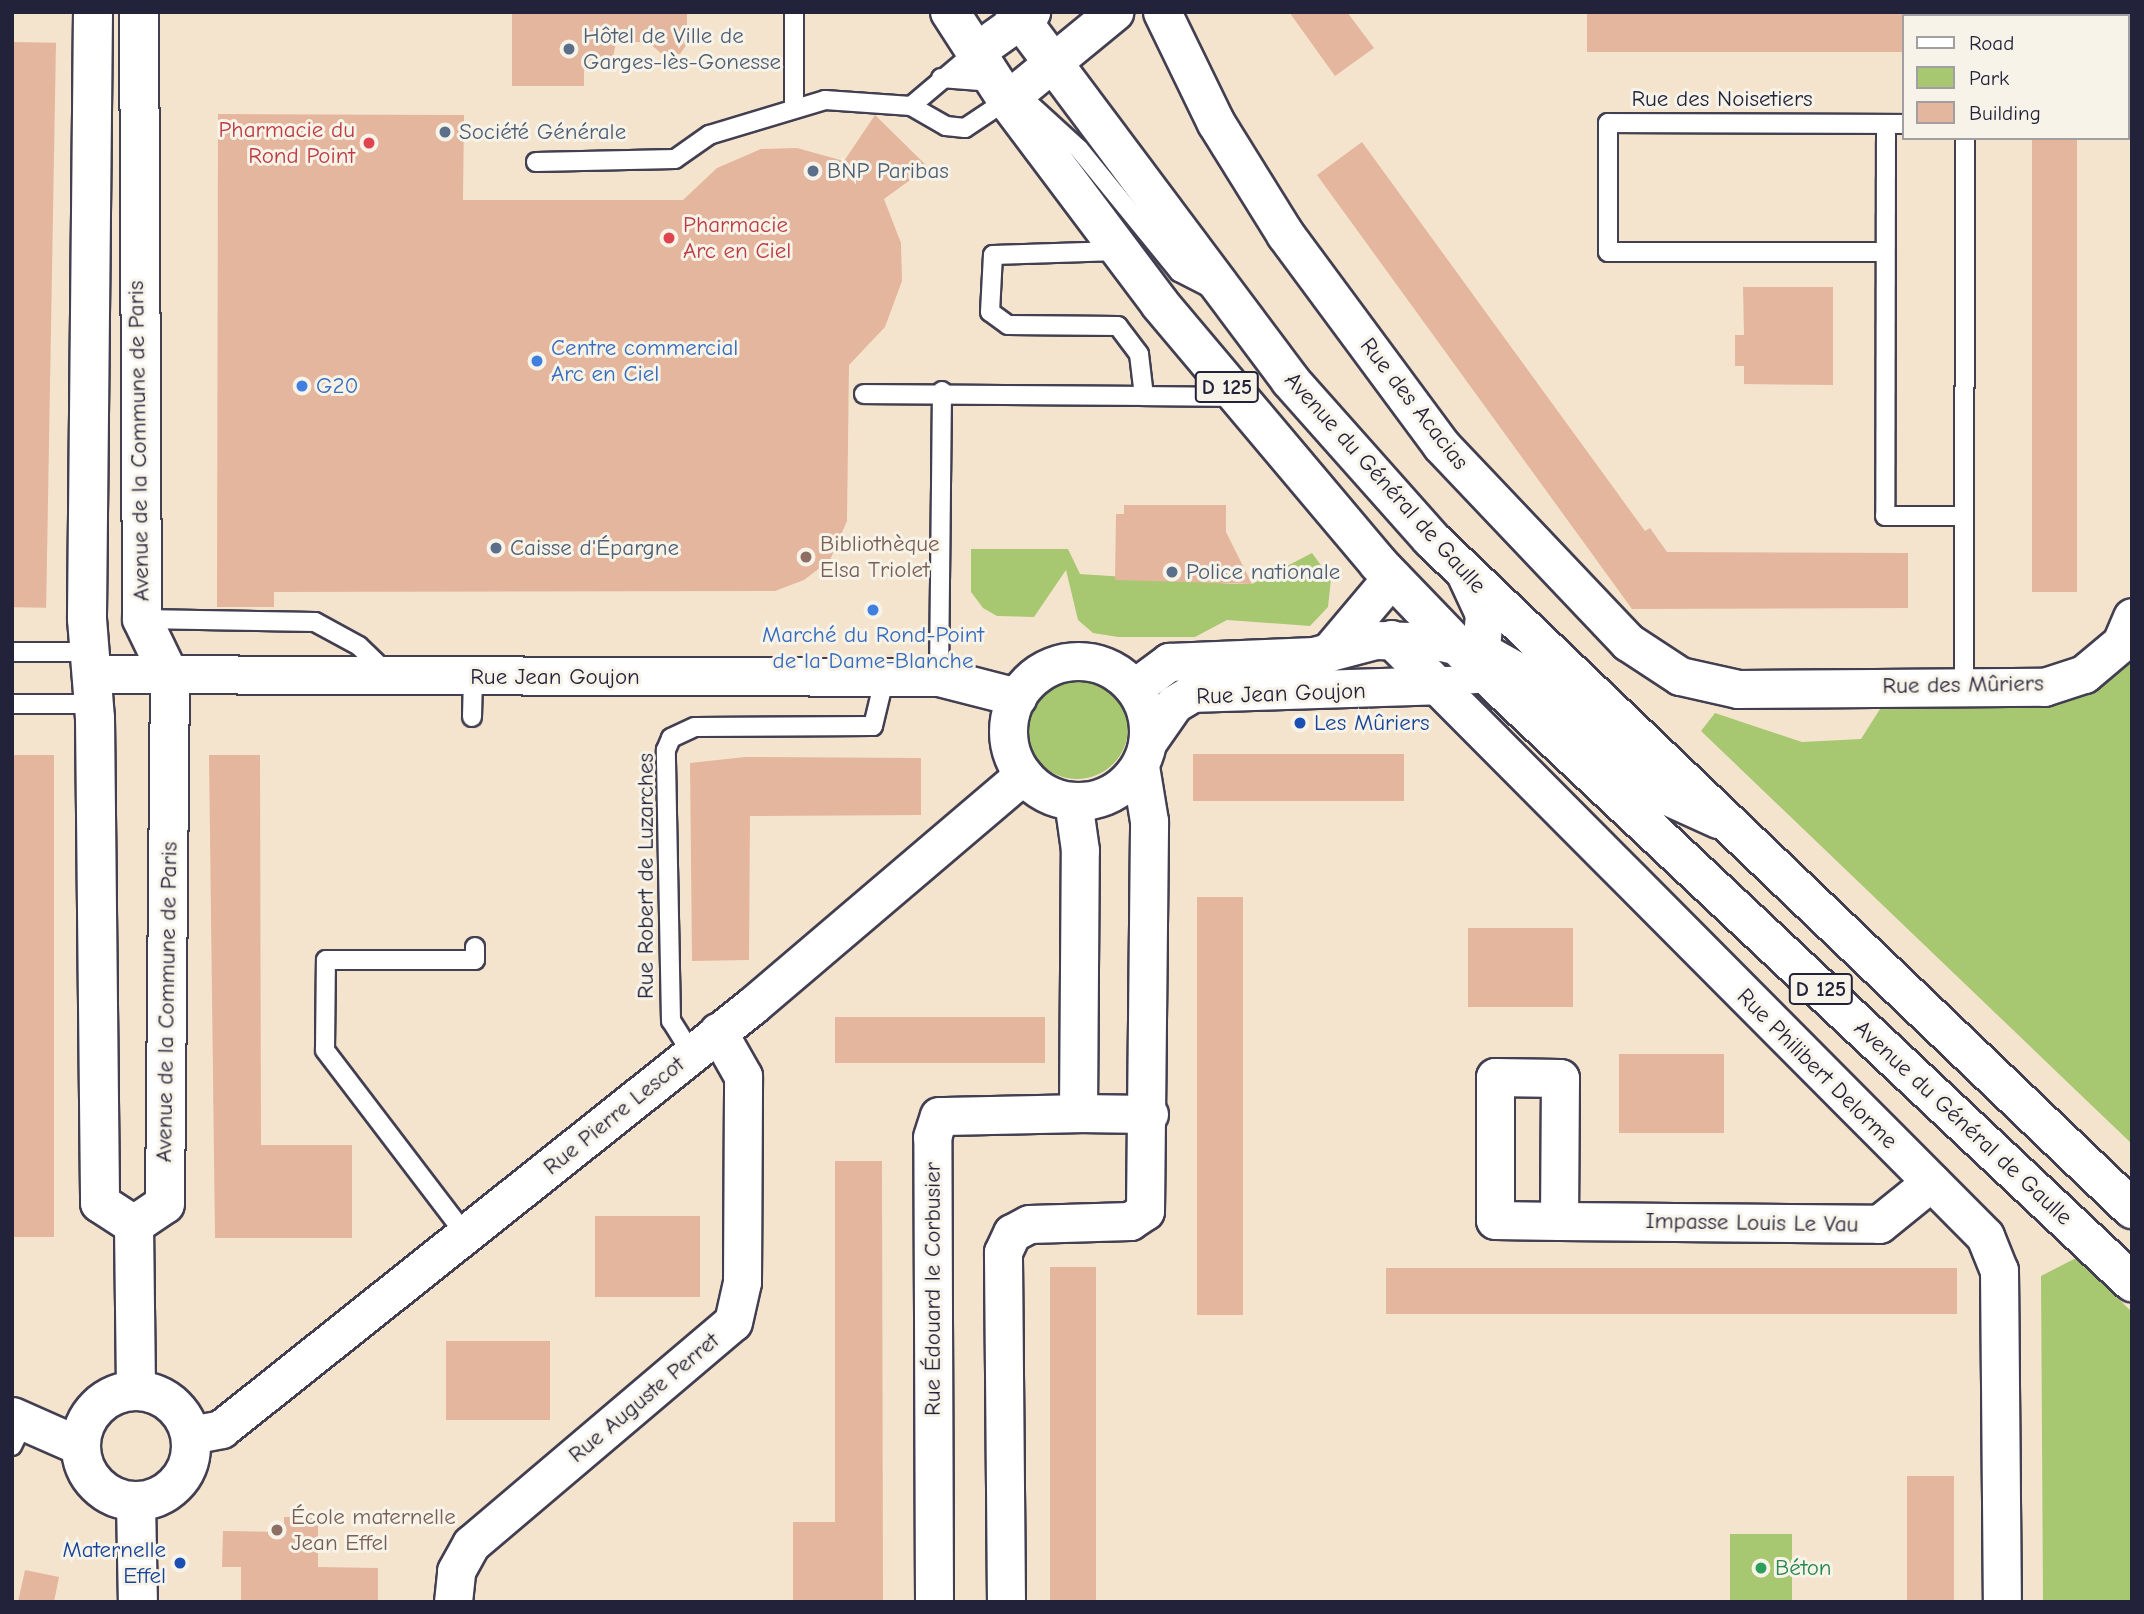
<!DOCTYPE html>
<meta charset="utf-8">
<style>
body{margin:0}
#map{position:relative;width:2144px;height:1614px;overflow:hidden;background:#f5e4cd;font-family:"Comic Neue",sans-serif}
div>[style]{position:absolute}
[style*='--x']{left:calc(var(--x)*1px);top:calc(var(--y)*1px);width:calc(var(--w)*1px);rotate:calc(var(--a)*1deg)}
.green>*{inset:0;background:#a7c871;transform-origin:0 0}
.round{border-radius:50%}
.building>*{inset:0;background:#e4b69d;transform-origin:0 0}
.roads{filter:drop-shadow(2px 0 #423f51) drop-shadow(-2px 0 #423f51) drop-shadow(0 2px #423f51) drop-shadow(0 -2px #423f51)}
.lane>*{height:18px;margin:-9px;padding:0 9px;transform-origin:9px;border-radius:9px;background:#fff}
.street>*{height:37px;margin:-18.5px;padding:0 18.5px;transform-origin:18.5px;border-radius:18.5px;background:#fff}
.street>.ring{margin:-18.5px;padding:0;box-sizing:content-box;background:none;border:37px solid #fff;border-radius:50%}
.secondary>*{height:38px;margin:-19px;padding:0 19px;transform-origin:19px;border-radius:19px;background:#fff}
.secondary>.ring{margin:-19px;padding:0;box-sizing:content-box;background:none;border:38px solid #fff;border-radius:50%}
.primary>*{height:38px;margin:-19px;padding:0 19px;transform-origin:19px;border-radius:19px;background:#fff}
.dots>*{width:19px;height:19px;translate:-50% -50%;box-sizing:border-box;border:4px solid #f7f3e8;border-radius:50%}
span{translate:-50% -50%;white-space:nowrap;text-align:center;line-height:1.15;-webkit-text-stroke:6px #f7f3e8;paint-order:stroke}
.shield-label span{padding:2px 5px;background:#f7f3e8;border:2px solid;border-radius:5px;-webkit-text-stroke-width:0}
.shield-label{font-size:21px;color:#22223b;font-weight:700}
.service-label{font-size:23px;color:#4e5e75}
.left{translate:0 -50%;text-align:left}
.street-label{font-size:23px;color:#22223b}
.health-label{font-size:23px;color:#be3a42}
.right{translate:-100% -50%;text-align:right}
.shop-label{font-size:23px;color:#366cbe}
.education-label{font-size:23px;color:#785e54}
.transit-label{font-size:23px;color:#164399}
.leisure-label{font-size:23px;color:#27864d}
.frame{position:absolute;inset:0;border:14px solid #22223b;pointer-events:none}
.legend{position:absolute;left:1902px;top:14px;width:228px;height:126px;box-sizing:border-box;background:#f7f3e8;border:2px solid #a29fa3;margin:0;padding:9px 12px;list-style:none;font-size:21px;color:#22223b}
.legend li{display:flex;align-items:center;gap:14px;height:35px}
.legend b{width:35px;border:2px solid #a29fa3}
</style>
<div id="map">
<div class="green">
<div style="clip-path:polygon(971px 549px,1068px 549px,1080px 574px,1234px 584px,1252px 584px,1312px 553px,1331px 579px,1328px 607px,1310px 626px,1227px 620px,1195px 637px,1118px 637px,1093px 633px,1078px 620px,1066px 570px,1034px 617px,997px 616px,983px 608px,971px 592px)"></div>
<div style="clip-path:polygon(2132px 654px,2132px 1144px,1701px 731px,1715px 713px,1802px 742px,1861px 739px,1887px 698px,2048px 705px,2109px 681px)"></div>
<div class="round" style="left:1026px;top:677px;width:102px;height:102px"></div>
<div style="clip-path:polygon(2076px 1258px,2132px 1312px,2132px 1602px,2043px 1602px,2041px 1276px)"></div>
<div style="left:1730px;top:1534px;width:62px;height:68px"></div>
</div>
<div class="building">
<div style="clip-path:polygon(512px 12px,687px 12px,687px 44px,680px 54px,663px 55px,648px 42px,616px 42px,612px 63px,584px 63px,584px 86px,512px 86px)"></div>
<div style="clip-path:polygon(1289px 12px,1347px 12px,1374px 48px,1335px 76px)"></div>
<div style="left:1904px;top:12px;width:40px;height:317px;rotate:90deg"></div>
<div style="left:12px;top:42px;width:44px;height:565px;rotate:1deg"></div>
<div style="clip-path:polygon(218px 114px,464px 115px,463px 200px,683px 200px,717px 168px,761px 149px,797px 148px,844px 161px,875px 115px,928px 167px,884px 199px,901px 243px,902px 281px,885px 327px,849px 365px,847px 521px,830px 560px,804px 580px,775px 591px,274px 592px,274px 607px,217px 607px)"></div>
<div style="left:2032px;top:138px;width:45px;height:454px"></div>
<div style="clip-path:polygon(1362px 142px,1645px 531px,1650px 528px,1667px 552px,1908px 553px,1908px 608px,1632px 609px,1317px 175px)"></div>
<div style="clip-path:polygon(1743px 287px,1833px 287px,1833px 385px,1744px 384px,1744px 366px,1735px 366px,1735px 335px,1744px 335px)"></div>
<div style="clip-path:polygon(1124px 505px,1226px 505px,1226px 532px,1252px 584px,1115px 580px,1116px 514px,1124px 514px)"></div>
<div style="left:1193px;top:754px;width:211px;height:47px"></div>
<div style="left:12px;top:755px;width:42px;height:482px"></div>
<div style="clip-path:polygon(209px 755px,260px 755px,261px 1145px,352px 1145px,352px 1238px,215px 1238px)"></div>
<div style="clip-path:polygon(745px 757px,921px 758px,921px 815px,750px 816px,749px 960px,692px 961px,690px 763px)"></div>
<div style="left:1197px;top:897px;width:46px;height:418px"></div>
<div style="left:1573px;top:928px;width:79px;height:105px;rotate:90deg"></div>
<div style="left:835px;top:1017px;width:210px;height:46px"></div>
<div style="left:1619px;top:1054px;width:105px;height:79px"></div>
<div style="clip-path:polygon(835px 1161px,882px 1161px,883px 1602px,793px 1602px,793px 1522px,835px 1522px)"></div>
<div style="left:595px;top:1216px;width:105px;height:81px"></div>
<div style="left:1050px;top:1267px;width:46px;height:335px"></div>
<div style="left:1386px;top:1268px;width:571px;height:46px"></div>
<div style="left:446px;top:1341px;width:104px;height:79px"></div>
<div style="left:1907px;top:1476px;width:47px;height:126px"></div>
<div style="clip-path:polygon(284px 1517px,318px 1517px,318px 1567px,378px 1568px,378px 1602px,241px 1602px,241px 1567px,222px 1567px,223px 1531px,284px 1532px)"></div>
<div style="clip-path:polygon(25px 1570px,59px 1577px,54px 1602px,18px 1602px)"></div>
</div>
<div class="roads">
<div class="lane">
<div style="--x:794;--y:12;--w:95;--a:90"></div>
<div style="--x:941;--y:78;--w:52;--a:4.4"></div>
<div style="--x:1023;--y:98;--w:76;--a:42.3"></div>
<div style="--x:1079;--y:149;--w:159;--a:50.9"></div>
<div style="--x:1179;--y:272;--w:35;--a:27"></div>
<div style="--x:911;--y:106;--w:84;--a:-40.2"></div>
<div style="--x:1886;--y:124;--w:392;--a:90.1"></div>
<div style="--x:1885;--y:516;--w:79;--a:0"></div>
<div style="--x:536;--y:162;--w:139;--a:-1.2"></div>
<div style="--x:675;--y:159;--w:42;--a:-35.2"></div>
<div style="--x:709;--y:135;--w:121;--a:-16.8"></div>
<div style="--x:825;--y:100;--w:86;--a:4"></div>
<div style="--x:911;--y:106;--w:40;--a:29.7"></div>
<div style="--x:946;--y:126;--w:19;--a:6"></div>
<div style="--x:965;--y:128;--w:50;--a:-33.7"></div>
<div style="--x:1885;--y:252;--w:277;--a:180"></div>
<div style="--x:1608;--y:252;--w:129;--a:-90"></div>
<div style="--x:1608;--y:123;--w:296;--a:0.2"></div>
<div style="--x:864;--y:394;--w:280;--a:0.4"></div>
<div style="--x:1144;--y:396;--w:42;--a:-96.8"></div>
<div style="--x:1139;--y:354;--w:35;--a:-127"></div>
<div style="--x:1118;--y:326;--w:110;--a:-179.5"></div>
<div style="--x:1008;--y:325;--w:22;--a:-144"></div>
<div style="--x:990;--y:312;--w:57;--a:-87"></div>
<div style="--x:993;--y:255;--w:125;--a:-1.8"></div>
<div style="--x:1144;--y:396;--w:91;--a:0.6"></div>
<div style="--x:142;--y:619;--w:173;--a:1"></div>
<div style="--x:315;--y:622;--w:50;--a:28.6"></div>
<div style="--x:359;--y:646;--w:37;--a:44"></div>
<div style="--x:12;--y:652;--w:78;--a:0"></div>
<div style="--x:939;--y:677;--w:286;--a:-89.4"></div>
<div style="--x:1964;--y:685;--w:547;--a:-89.9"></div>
<div style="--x:12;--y:704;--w:82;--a:0"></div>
<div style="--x:472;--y:717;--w:40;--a:-88.6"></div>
<div style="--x:692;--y:1054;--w:39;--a:-122"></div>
<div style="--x:671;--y:1021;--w:271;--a:-91.1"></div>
<div style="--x:666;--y:750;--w:13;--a:-67"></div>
<div style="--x:671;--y:738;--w:26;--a:-25"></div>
<div style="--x:695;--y:727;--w:178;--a:-0.3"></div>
<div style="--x:873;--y:726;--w:51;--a:-76.5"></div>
<div style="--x:465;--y:1234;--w:231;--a:-127.3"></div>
<div style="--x:325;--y:1050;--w:90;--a:-89.4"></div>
<div style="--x:326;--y:960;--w:149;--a:0"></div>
<div style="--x:475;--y:960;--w:13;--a:-90"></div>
<div style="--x:12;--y:1446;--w:28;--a:-64"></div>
</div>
<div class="street">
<div style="--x:1162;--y:12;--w:123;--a:64.1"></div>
<div style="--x:1216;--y:123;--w:131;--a:58.1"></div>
<div style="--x:1285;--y:234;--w:262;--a:53.5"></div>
<div style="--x:1441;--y:445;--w:272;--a:46.5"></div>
<div style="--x:1628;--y:642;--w:62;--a:33.2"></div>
<div style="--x:1680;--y:676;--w:59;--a:12.6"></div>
<div style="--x:1738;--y:689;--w:306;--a:-0.4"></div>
<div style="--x:2044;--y:687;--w:42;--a:-18"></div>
<div style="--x:2084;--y:674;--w:48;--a:-40"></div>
<div style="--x:2121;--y:643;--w:28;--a:-67"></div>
<div style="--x:975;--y:52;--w:69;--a:-35.5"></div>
<div style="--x:1007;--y:100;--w:139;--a:-39.4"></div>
<div style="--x:1465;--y:573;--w:45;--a:65.1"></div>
<div style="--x:1484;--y:614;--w:37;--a:95"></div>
<div style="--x:1481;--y:651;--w:25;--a:111"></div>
<div style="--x:1391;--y:639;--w:842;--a:45.14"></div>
<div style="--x:1985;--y:1236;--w:37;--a:68"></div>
<div style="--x:1999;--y:1270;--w:332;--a:89.5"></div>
<div style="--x:1328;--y:653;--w:99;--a:-49.9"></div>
<div class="ring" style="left:1008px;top:661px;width:103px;height:103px"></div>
<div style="--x:92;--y:674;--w:847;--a:0.2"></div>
<div style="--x:939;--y:677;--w:81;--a:14.4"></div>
<div style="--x:1134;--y:688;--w:44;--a:-36.6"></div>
<div style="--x:1169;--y:662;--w:145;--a:-2.4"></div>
<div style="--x:1314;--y:656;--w:63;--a:-14.7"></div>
<div style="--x:1375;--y:640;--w:66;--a:1.7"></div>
<div style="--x:1441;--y:642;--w:41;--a:12.7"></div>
<div style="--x:1481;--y:651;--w:41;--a:29.1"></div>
<div style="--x:1517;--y:671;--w:66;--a:35.1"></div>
<div style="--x:1571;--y:709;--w:120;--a:43.7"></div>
<div style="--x:1658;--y:792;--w:66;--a:24.2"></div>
<div style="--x:1149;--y:740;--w:44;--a:-55.2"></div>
<div style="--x:1174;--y:704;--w:21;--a:-31"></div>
<div style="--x:1192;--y:693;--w:259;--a:-1.8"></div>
<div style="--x:1078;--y:1113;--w:71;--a:0.8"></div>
<div style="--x:1559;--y:1221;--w:143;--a:-89.6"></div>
<div style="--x:1560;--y:1078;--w:65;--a:-179.1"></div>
<div style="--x:1495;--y:1077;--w:143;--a:90"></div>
<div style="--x:1495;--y:1220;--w:64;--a:0.9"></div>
<div style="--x:1559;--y:1221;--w:320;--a:0.5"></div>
<div style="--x:1879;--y:1224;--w:67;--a:-38.9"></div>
<div style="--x:12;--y:1416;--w:74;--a:23.8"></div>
<div style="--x:191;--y:1435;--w:31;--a:-11"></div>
<div style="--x:221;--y:1429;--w:680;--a:-38.55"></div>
<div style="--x:753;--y:1005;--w:355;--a:-40.4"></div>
<div style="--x:453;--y:1602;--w:31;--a:-84"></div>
<div style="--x:456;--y:1571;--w:31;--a:-61"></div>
<div style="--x:471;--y:1544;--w:343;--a:-40.3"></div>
<div style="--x:733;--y:1322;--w:41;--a:-77.3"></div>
<div style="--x:742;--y:1282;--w:206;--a:-89.7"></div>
<div style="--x:743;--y:1076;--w:51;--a:-119.6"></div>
<div style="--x:934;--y:1602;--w:465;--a:-90.2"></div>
<div style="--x:932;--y:1137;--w:22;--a:-72"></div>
<div style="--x:939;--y:1116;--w:139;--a:-1.2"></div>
<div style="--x:1078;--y:1113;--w:263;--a:-89.6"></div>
<div style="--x:1080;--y:850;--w:49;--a:-98.1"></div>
<div style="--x:1006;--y:1602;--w:350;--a:-90.5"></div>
<div style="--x:1003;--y:1252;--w:21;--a:-65"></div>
<div style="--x:1012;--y:1233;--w:19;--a:-28"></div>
<div style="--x:1029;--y:1224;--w:101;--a:-1.7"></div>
<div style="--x:1130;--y:1221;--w:18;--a:-34"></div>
<div style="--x:1145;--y:1211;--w:390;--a:-89.4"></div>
<div style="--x:1149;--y:821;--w:56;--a:-99.3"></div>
</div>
<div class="secondary">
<div style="--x:93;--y:12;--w:607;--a:90.57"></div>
<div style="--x:87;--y:619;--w:99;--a:85.4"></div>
<div style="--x:95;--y:718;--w:485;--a:89.4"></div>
<div style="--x:100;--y:1203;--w:40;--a:32.9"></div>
<div style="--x:134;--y:1225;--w:37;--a:-34"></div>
<div style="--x:165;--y:1204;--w:527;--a:-89.46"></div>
<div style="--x:170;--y:677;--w:64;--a:-115.8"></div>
<div style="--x:142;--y:619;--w:607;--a:-90.28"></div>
<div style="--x:134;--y:1225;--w:166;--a:89.3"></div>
<div class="ring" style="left:81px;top:1391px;width:72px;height:72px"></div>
<div style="--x:136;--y:1502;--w:100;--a:88.9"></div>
</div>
<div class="primary">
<div style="--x:950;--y:12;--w:105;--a:57.1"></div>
<div style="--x:1007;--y:100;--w:255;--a:53.1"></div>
<div style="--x:1160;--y:304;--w:339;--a:49.9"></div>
<div style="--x:1378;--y:563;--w:141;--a:46.1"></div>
<div style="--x:1476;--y:665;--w:901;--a:43.25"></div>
<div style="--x:1015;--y:12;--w:459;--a:53.2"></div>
<div style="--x:1290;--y:380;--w:213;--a:48.4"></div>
<div style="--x:1431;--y:539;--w:970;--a:43.7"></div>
</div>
</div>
<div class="dots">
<div style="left:569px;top:49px;background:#5c6f8a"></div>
<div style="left:445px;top:132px;background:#5c6f8a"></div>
<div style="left:369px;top:143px;background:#e0444e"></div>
<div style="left:813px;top:171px;background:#5c6f8a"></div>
<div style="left:669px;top:238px;background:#e0444e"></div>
<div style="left:537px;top:361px;background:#3f7fe0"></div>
<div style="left:302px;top:386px;background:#3f7fe0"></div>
<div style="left:496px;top:548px;background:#5c6f8a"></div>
<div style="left:806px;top:557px;background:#8d6e63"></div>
<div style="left:1172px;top:572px;background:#5c6f8a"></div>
<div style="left:873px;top:610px;background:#3f7fe0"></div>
<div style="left:1300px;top:723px;background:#1a4fb4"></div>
<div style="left:277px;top:1530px;background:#8d6e63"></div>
<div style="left:180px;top:1563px;background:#1a4fb4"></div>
<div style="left:1761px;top:1568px;background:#2e9e5b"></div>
</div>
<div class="shield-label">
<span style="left:1227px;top:387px">D 125</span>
<span style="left:1821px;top:989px">D 125</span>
</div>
<div class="service-label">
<span class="left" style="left:583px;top:49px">Hôtel de Ville de<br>Garges-lès-Gonesse</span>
<span class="left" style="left:459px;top:132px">Société Générale</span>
<span class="left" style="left:827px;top:171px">BNP Paribas</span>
<span class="left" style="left:510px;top:548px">Caisse d'Épargne</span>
<span class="left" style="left:1186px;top:572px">Police nationale</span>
</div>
<div class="street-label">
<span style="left:1722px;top:99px">Rue des Noisetiers</span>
<span style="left:1414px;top:404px;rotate:52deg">Rue des Acacias</span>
<span style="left:139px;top:441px;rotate:-91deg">Avenue de la Commune de Paris</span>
<span style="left:1385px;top:483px;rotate:48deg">Avenue du Général de Gaulle</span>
<span style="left:555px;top:677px">Rue Jean Goujon</span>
<span style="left:1963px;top:685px;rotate:-1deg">Rue des Mûriers</span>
<span style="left:1281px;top:694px;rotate:-2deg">Rue Jean Goujon</span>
<span style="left:646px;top:876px;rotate:-90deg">Rue Robert de Luzarches</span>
<span style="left:167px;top:1002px;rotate:-89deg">Avenue de la Commune de Paris</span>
<span style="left:1817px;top:1069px;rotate:45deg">Rue Philibert Delorme</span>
<span style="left:614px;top:1116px;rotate:-39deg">Rue Pierre Lescot</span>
<span style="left:1963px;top:1123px;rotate:43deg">Avenue du Général de Gaulle</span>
<span style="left:1752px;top:1223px;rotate:1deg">Impasse Louis Le Vau</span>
<span style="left:933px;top:1289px;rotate:-90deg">Rue Édouard le Corbusier</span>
<span style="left:644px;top:1398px;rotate:-40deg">Rue Auguste Perret</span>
</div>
<div class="health-label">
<span class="right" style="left:355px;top:143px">Pharmacie du<br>Rond Point</span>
<span class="left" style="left:683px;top:238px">Pharmacie<br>Arc en Ciel</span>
</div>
<div class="shop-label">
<span class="left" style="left:551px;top:361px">Centre commercial<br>Arc en Ciel</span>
<span class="left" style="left:316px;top:386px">G20</span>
<span style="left:873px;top:648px">Marché du Rond-Point<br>de la Dame-Blanche</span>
</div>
<div class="education-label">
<span class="left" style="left:820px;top:557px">Bibliothèque<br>Elsa Triolet</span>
<span class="left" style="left:291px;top:1530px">École maternelle<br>Jean Effel</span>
</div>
<div class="transit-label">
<span class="left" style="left:1314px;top:723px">Les Mûriers</span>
<span class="right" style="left:166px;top:1563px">Maternelle<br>Effel</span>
</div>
<div class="leisure-label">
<span class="left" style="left:1775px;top:1568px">Béton</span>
</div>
<div class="frame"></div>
<ul class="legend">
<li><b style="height:9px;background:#fff"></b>Road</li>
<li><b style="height:19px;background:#a7c871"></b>Park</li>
<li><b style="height:19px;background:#e4b69d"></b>Building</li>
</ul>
</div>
